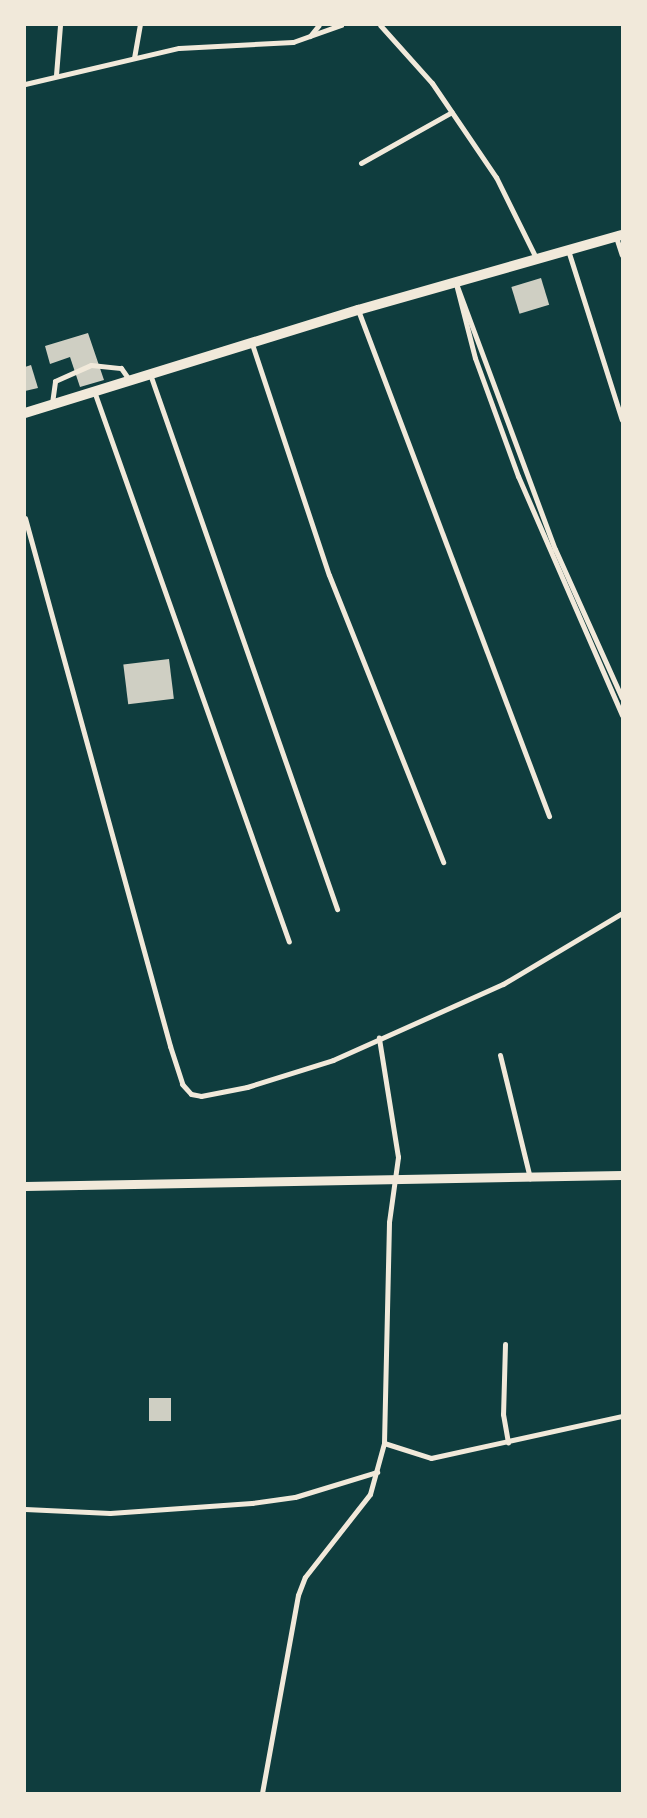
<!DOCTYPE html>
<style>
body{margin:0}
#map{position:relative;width:647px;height:1818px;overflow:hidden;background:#0f3d3e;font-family:"Titillium Web",sans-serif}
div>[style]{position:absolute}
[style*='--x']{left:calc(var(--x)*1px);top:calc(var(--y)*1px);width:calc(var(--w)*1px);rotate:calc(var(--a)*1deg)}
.building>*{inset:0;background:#cfcfc3;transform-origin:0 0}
.minor>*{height:5px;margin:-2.5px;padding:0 2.5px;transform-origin:2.5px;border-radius:2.5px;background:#f1e9da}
.tertiary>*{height:9px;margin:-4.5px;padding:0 4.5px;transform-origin:4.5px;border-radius:4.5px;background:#f1e9da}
.secondary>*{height:10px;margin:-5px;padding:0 5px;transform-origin:5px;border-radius:5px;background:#f1e9da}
span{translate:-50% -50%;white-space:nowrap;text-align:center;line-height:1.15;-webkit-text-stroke:4px #f1e9da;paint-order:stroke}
.frame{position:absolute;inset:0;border:26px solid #f1e9da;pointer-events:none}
</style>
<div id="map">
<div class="building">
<div style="left:541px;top:278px;width:28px;height:31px;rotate:73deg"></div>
<div style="clip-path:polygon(88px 333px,104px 380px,80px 387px,70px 357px,50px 364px,45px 346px)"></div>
<div style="clip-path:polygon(31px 365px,38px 388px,25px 391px,25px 367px)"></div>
<div style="left:169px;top:659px;width:40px;height:46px;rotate:83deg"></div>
<div style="left:149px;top:1398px;width:22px;height:23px"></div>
</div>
<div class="minor">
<div style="--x:380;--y:25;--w:78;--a:48.1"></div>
<div style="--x:432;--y:83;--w:114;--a:55.8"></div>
<div style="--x:496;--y:177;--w:90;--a:63.7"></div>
<div style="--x:310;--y:36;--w:14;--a:-51"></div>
<div style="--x:134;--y:58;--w:34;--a:-80"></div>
<div style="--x:56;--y:75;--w:50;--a:-85.4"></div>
<div style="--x:25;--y:84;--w:158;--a:-13.2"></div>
<div style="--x:179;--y:48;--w:114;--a:-3"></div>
<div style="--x:293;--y:42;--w:51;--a:-19.5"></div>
<div style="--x:361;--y:163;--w:104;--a:-29.3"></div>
<div style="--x:616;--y:237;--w:19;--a:72"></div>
<div style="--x:568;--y:250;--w:178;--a:72.4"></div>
<div style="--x:456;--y:284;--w:76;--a:75.6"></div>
<div style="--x:475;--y:358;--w:126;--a:70"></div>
<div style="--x:518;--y:476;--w:261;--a:66.5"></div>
<div style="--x:457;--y:286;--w:281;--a:69.6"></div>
<div style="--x:555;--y:549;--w:163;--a:65.8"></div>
<div style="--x:358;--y:310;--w:541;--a:69.32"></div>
<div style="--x:252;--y:344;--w:243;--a:71.6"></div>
<div style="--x:329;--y:575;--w:309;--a:68.3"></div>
<div style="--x:150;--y:374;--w:567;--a:70.73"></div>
<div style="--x:94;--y:391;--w:584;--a:70.51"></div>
<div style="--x:52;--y:403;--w:22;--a:-82"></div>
<div style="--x:55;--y:381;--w:39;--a:-24"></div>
<div style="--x:91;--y:365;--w:30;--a:6"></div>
<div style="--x:121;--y:368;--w:16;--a:55"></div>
<div style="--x:25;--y:518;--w:548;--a:74.64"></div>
<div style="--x:170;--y:1046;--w:40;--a:72"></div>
<div style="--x:182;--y:1084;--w:13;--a:48"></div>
<div style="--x:191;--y:1094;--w:10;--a:11"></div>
<div style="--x:201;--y:1096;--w:47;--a:-11.1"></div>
<div style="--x:247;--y:1087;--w:90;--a:-17.4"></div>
<div style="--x:333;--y:1060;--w:186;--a:-24.1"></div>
<div style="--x:503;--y:984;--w:139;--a:-30.8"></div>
<div style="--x:500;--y:1055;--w:127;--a:76.3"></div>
<div style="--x:505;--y:1344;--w:70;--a:91.6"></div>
<div style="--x:503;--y:1414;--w:29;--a:80"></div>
<div style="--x:384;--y:1443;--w:49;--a:17.7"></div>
<div style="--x:431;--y:1458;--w:196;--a:-12.4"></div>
<div style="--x:25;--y:1509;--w:85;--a:2.7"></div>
<div style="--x:110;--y:1513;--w:142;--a:-4"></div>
<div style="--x:252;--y:1503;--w:43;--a:-7.9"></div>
<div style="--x:295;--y:1497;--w:86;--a:-17"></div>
<div style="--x:262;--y:1793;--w:201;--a:-79.7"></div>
<div style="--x:298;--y:1595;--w:19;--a:-69"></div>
<div style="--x:305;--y:1577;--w:105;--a:-51.9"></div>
<div style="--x:370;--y:1494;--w:53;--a:-74.6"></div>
<div style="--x:384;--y:1443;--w:221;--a:-88.7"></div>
<div style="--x:389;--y:1222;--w:66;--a:-82.1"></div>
<div style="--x:398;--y:1157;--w:121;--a:-99.1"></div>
</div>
<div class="tertiary">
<div style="--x:25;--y:1186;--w:597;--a:-1.06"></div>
</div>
<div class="secondary">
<div style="--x:25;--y:413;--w:349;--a:-17.2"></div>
<div style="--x:358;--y:310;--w:274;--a:-15.9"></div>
</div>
<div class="frame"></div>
</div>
